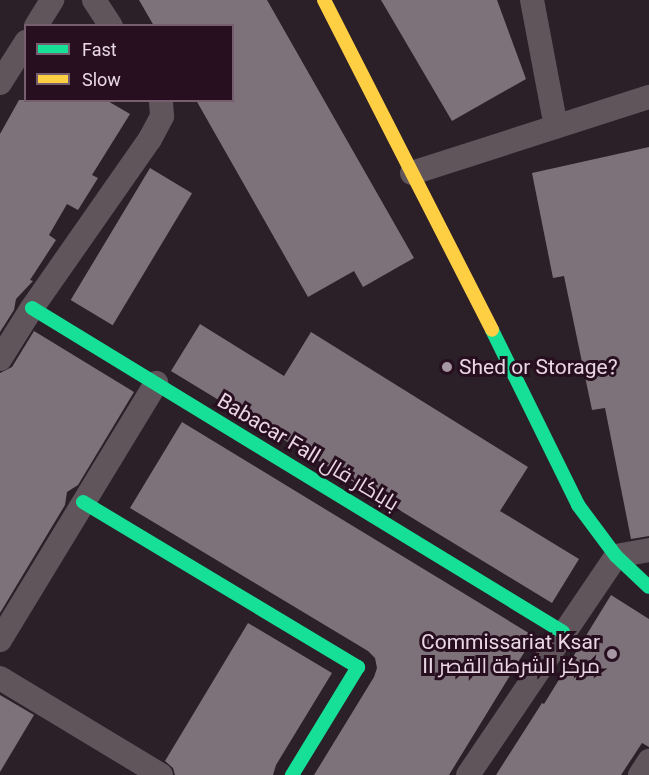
<!DOCTYPE html>
<meta charset="utf-8">
<style>
body{margin:0}
#map{position:relative;width:649px;height:775px;overflow:hidden;background:#2b1f28;font-family:Roboto,Cairo,sans-serif}
div>[style]{position:absolute}
[style*='--x']{left:calc(var(--x)*1px);top:calc(var(--y)*1px);width:calc(var(--w)*1px);rotate:calc(var(--a)*1deg)}
.building>*{inset:0;background:#7e727a;transform-origin:0 0}
.street>*{height:24px;margin:-12px;padding:0 12px;transform-origin:12px;border-radius:12px;background:#5f555b}
.fast>*{height:14px;margin:-7px;padding:0 7px;transform-origin:7px;border-radius:7px;background:#16e098}
.slow>*{height:14px;margin:-7px;padding:0 7px;transform-origin:7px;border-radius:7px;background:#ffcf43}
.dots>*{width:16px;height:16px;translate:-50% -50%;box-sizing:border-box;border:3px solid #270f20;border-radius:50%}
span{translate:-50% -50%;white-space:nowrap;text-align:center;line-height:1.15;-webkit-text-stroke:6px #270f20;paint-order:stroke}
.poi-label{font-size:21px;color:#e9d8e3}
.left{translate:0 -50%;text-align:left}
.right{translate:-100% -50%;text-align:right}
.street-label{font-size:21px;color:#e9d8e3}
.legend{position:absolute;left:24px;top:24px;width:210px;height:78px;box-sizing:border-box;background:#270f20;border:2px solid #755f6e;margin:0;padding:8px 10px;list-style:none;font-size:18px;color:#e9d8e3}
.legend li{display:flex;align-items:center;gap:12px;height:30px}
.legend b{width:30px;border:2px solid #755f6e}
</style>
<div id="map">
<div class="building">
<div style="clip-path:polygon(139px 0,267px 0,414px 258px,363px 287px,354px 271px,308px 297px,196px 100px,232px 100px,232px 26px,154px 26px)"></div>
<div style="clip-path:polygon(381px 0,497px 0,526px 79px,452px 121px)"></div>
<div style="clip-path:polygon(19px 100px,106px 100px,130px 114px,92px 175px,98px 178px,78px 210px,67px 204px,49px 235px,56px 240px,30px 280px,33px 281px,16px 299px,14px 310px,0 332px,0 134px)"></div>
<div style="clip-path:polygon(649px 147px,649px 536px,631px 539px,605px 408px,592px 410px,564px 276px,553px 278px,532px 173px)"></div>
<div style="left:150px;top:168px;width:49px;height:154px;rotate:31deg"></div>
<div style="clip-path:polygon(200px 324px,284px 376px,311px 332px,528px 467px,500px 511px,579px 559px,552px 603px,171px 371px)"></div>
<div style="clip-path:polygon(34px 331px,134px 392px,78px 485px,67px 492px,65px 505px,0 613px,0 373px,12px 367px)"></div>
<div style="clip-path:polygon(182px 422px,532px 635px,533px 638px,449px 775px,314px 775px,374px 677px,377px 668px,375px 658px,368px 651px,130px 508px)"></div>
<div style="clip-path:polygon(611px 595px,649px 619px,649px 747px,642px 743px,621px 775px,496px 775px,542px 703px,544px 704px)"></div>
<div style="clip-path:polygon(248px 623px,332px 673px,276px 765px,273px 775px,175px 775px,173px 768px,165px 761px)"></div>
<div style="clip-path:polygon(0 695px,34px 715px,0 772px)"></div>
</div>
<div class="street">
<div style="--x:94;--y:0;--w:31;--a:57"></div>
<div style="--x:532;--y:0;--w:129;--a:79.3"></div>
<div style="--x:36;--y:26;--w:31;--a:-58"></div>
<div style="--x:0;--y:83;--w:49;--a:-57.6"></div>
<div style="--x:412;--y:173;--w:249;--a:-17.8"></div>
<div style="--x:0;--y:359;--w:60;--a:-57.9"></div>
<div style="--x:32;--y:308;--w:206;--a:-55.1"></div>
<div style="--x:150;--y:139;--w:26;--a:-62"></div>
<div style="--x:162;--y:116;--w:16;--a:-94"></div>
<div style="--x:0;--y:640;--w:301;--a:-58.7"></div>
<div style="--x:0;--y:678;--w:188;--a:31.1"></div>
<div style="--x:468;--y:775;--w:264;--a:-55.9"></div>
<div style="--x:616;--y:556;--w:34;--a:-10"></div>
<div style="--x:640;--y:775;--w:17;--a:-57"></div>
</div>
<div class="fast">
<div style="--x:32;--y:308;--w:622;--a:31.39"></div>
<div style="--x:492;--y:330;--w:195;--a:63.8"></div>
<div style="--x:578;--y:505;--w:64;--a:53.3"></div>
<div style="--x:616;--y:556;--w:45;--a:43.2"></div>
<div style="--x:83;--y:502;--w:321;--a:31"></div>
<div style="--x:358;--y:667;--w:127;--a:121.4"></div>
</div>
<div class="slow">
<div style="--x:324;--y:0;--w:370;--a:63"></div>
</div>
<div class="dots">
<div style="left:447px;top:367px;background:#a697a2"></div>
<div style="left:612px;top:654px;background:#a697a2"></div>
</div>
<div class="poi-label">
<span class="left" style="left:459px;top:367px">Shed or Storage?</span>
<span class="right" style="left:600px;top:654px">Commissariat Ksar<br>II مركز الشرطة القصر</span>
</div>
<div class="street-label">
<span style="left:308px;top:452px;rotate:31deg">Babacar Fall باباكار فال</span>
</div>
<ul class="legend">
<li><b style="height:8px;background:#16e098"></b>Fast</li>
<li><b style="height:8px;background:#ffcf43"></b>Slow</li>
</ul>
</div>
